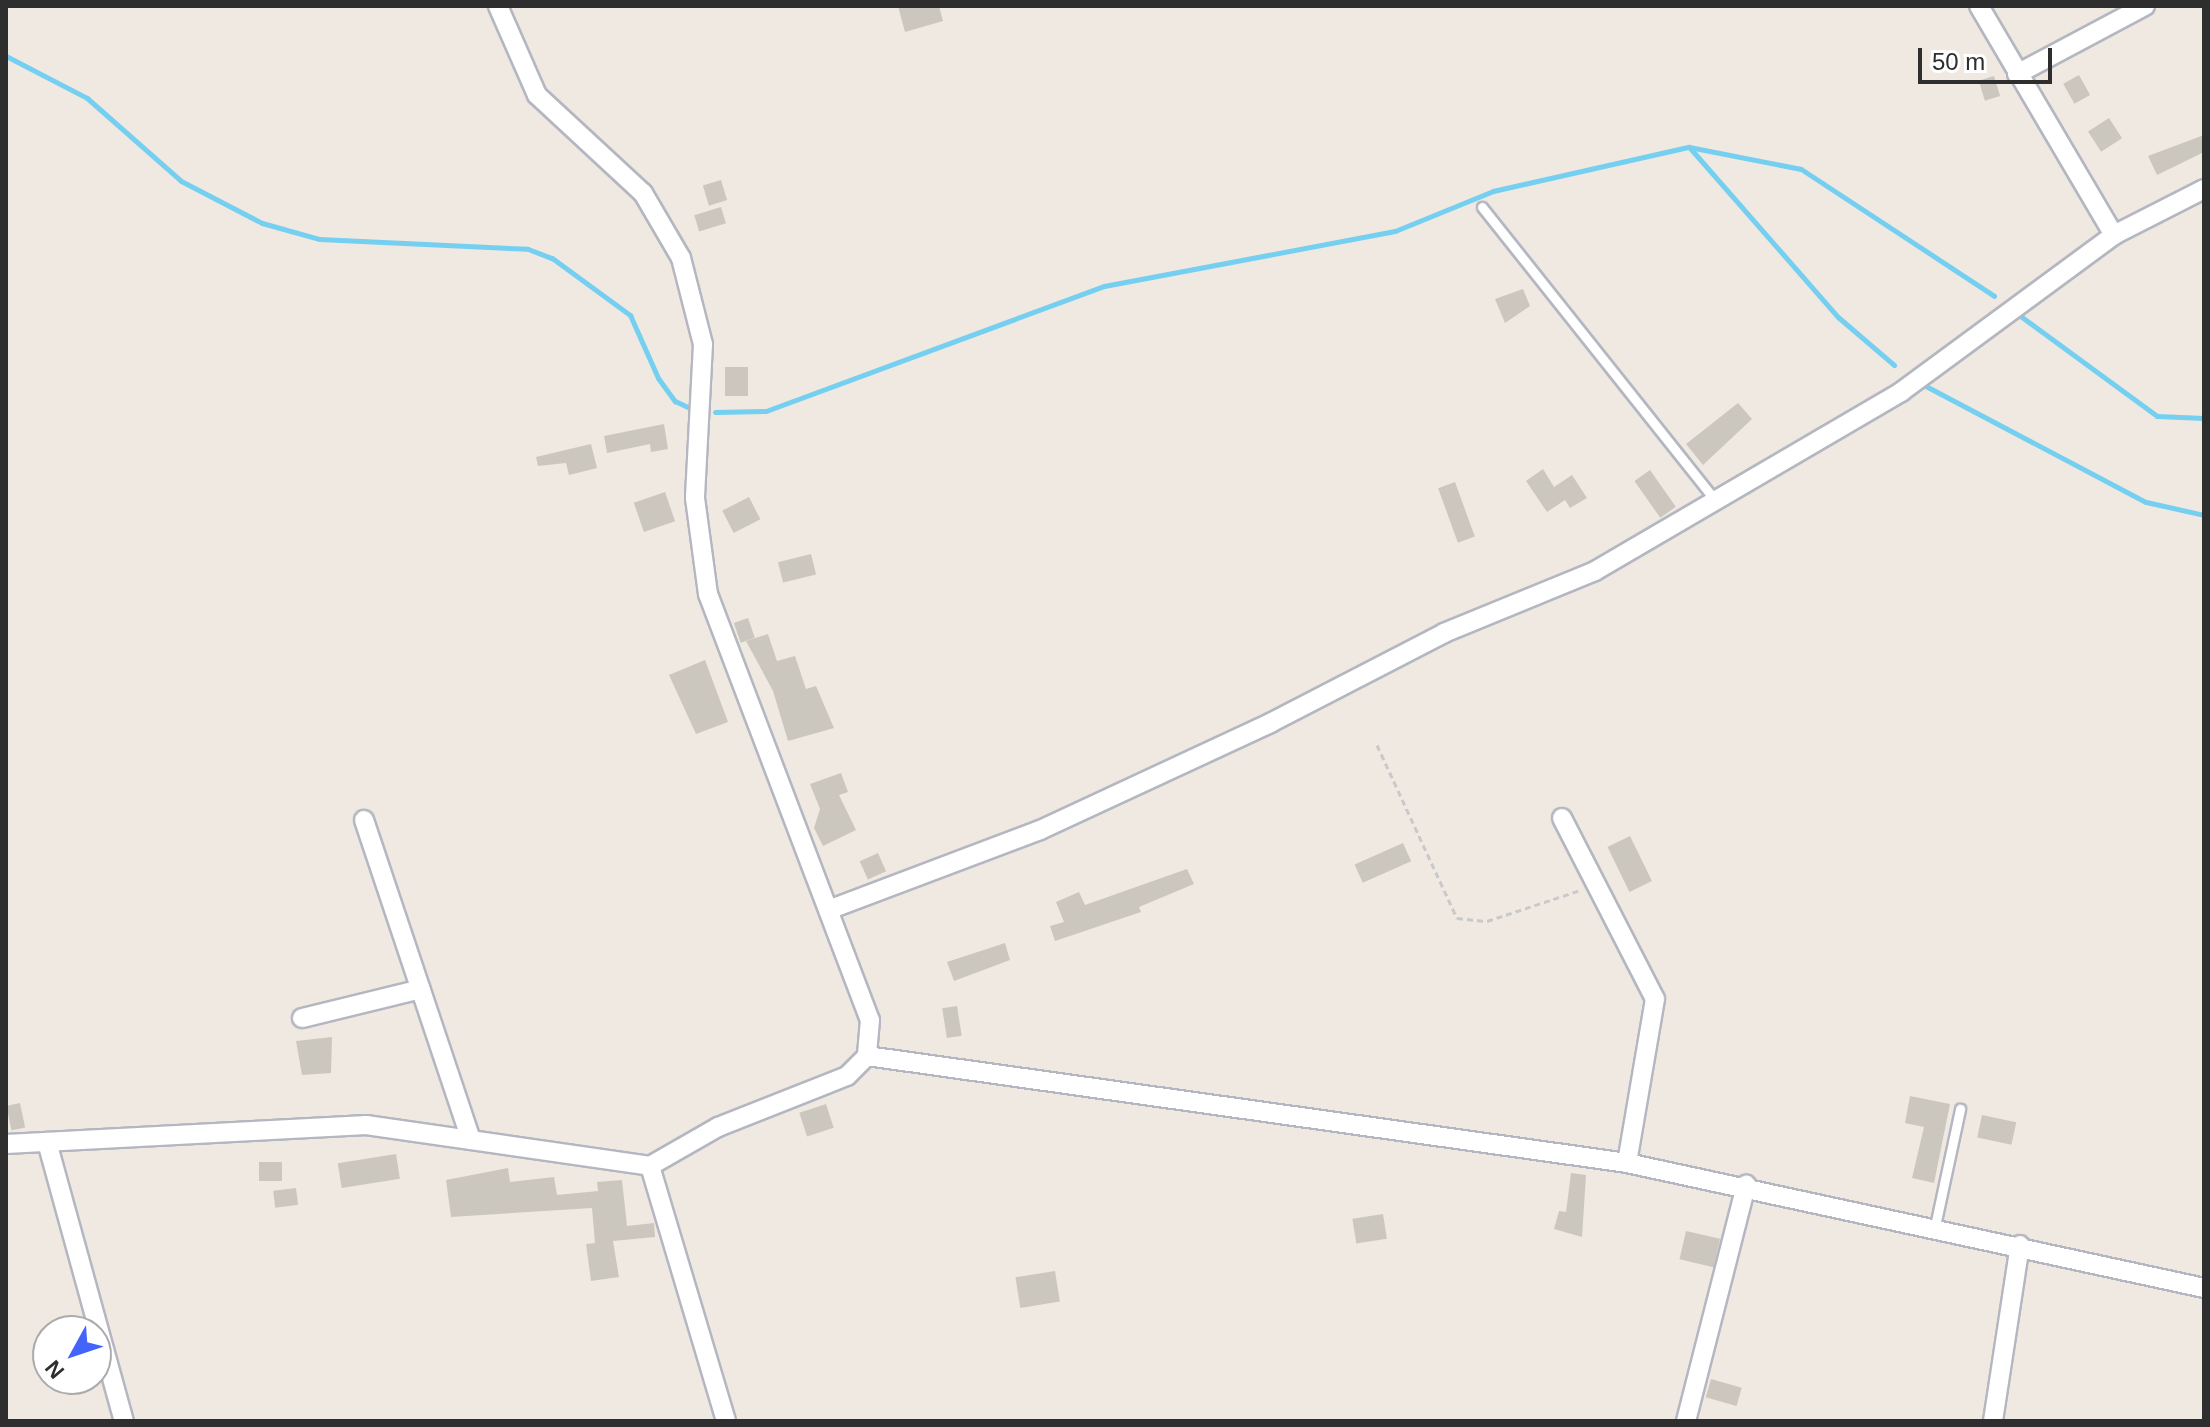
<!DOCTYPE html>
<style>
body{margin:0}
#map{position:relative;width:2210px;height:1427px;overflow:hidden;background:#efe9e1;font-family:Helvetica,sans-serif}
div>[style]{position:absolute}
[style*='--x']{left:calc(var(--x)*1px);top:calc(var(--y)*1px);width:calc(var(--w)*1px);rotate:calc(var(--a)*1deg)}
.stream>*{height:5px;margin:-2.5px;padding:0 2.5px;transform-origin:2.5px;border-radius:2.5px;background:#75cff0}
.building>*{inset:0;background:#cbc7bf;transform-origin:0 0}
.path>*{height:3px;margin-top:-1.5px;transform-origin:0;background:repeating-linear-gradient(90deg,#c9c9c9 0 6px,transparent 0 10px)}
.roads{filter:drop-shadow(2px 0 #b4b7c1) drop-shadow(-2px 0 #b4b7c1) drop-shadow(0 2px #b4b7c1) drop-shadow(0 -2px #b4b7c1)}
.lane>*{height:9px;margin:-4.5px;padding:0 4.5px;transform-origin:4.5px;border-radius:4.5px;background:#fff}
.street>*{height:18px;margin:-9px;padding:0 9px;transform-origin:9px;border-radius:9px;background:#fff}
span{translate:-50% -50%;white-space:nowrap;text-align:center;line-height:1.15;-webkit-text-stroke:6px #fff;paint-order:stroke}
.frame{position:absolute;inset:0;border:8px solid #2e2e2e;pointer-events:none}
.north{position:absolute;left:32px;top:1315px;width:80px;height:80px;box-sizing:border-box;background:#fff;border:2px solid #ababab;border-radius:50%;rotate:230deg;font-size:22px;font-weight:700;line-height:32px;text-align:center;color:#2e2e2e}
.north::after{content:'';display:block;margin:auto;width:28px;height:36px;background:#4264fb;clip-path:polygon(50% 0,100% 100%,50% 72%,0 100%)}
.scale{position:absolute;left:1918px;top:48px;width:134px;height:36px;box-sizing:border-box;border:4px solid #2e2e2e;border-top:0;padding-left:10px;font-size:24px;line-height:28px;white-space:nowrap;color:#2e2e2e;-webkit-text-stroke:6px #fff;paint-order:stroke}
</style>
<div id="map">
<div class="stream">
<div style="--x:6;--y:56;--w:91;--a:27.4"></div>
<div style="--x:87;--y:98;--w:125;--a:41.4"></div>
<div style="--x:181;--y:181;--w:91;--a:27.4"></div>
<div style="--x:262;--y:223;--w:59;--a:15.7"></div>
<div style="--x:319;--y:239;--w:209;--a:2.7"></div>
<div style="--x:528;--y:249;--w:26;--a:21"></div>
<div style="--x:552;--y:258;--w:97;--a:36.2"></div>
<div style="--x:630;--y:315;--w:69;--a:66"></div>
<div style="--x:658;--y:378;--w:29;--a:54"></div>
<div style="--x:675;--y:401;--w:14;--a:25"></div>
<div style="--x:1690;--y:148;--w:225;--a:48.8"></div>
<div style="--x:1838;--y:317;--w:74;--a:40.6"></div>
<div style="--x:2015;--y:312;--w:176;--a:36.2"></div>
<div style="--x:2157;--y:416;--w:47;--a:2.4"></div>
<div style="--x:1920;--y:383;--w:255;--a:27.8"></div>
<div style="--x:2146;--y:502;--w:59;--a:12.6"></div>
<div style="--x:715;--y:412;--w:51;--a:-1.1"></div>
<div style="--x:766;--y:411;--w:360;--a:-20.3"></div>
<div style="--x:1104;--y:286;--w:296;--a:-10.7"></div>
<div style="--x:1395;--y:231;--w:106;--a:-22.2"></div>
<div style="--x:1493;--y:191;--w:201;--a:-12.7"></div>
<div style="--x:1689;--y:147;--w:114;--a:11.1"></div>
<div style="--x:1801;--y:169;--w:231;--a:33.3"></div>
</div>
<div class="building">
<div style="clip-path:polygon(898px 6px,939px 6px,943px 21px,905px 32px)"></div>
<div style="left:2079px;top:75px;width:23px;height:18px;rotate:61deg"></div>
<div style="left:1994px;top:76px;width:21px;height:16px;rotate:73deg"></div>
<div style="left:2109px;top:118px;width:24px;height:25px;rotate:57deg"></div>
<div style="clip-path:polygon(2204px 135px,2204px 152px,2157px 175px,2148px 156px)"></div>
<div style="left:721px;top:180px;width:21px;height:19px;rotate:73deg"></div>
<div style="left:721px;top:207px;width:17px;height:28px;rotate:73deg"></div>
<div style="clip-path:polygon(1523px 289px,1530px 306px,1505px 323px,1495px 299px)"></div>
<div style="left:725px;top:367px;width:23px;height:29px"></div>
<div style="clip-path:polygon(1738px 403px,1752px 419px,1703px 465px,1686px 444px)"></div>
<div style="clip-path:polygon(664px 424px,668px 449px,651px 452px,650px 444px,607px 453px,604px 436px)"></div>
<div style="clip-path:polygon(591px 444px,597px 468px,569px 475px,566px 463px,538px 466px,536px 457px)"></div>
<div style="clip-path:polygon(1543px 469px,1554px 487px,1572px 475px,1587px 498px,1570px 508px,1565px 500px,1547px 512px,1526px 481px)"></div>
<div style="left:1650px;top:470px;width:45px;height:19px;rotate:55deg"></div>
<div style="left:1455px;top:482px;width:58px;height:18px;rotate:70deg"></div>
<div style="left:665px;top:492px;width:31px;height:33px;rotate:71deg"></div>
<div style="left:749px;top:497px;width:25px;height:30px;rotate:63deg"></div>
<div style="left:811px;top:554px;width:21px;height:34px;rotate:76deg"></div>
<div style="left:748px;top:618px;width:21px;height:15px;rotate:71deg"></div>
<div style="clip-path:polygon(768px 634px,777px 661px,795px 656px,806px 689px,816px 686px,834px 728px,788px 741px,773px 691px,746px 641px)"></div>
<div style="clip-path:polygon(705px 660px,728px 722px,696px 734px,669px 675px)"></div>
<div style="clip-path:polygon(841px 773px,848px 792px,839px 795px,856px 830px,823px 846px,814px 828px,820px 809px,810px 784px)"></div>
<div style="left:1630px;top:836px;width:50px;height:25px;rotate:64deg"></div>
<div style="left:1403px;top:843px;width:20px;height:53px;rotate:66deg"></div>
<div style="left:878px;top:853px;width:20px;height:20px;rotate:66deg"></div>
<div style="clip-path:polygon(1187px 869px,1194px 884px,1139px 907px,1141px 912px,1055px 941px,1050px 926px,1064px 922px,1056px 902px,1079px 892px,1085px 905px)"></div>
<div style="clip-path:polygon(1005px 943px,1010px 960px,954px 981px,947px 962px)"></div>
<div style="left:957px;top:1006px;width:30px;height:15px;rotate:81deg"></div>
<div style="clip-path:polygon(332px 1037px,331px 1073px,302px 1075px,296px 1041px)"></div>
<div style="clip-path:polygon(1910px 1096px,1950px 1104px,1934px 1183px,1912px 1178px,1924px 1127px,1905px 1123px)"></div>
<div style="left:20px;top:1103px;width:25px;height:14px;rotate:78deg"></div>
<div style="left:826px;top:1104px;width:25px;height:28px;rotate:72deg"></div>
<div style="left:1982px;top:1115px;width:35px;height:23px;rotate:12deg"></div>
<div style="left:396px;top:1154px;width:25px;height:59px;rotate:81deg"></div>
<div style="left:259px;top:1162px;width:23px;height:19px"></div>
<div style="clip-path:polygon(508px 1168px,510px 1182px,554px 1177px,557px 1195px,598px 1191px,597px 1182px,622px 1180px,627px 1226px,654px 1223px,655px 1237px,613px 1241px,619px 1277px,591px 1281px,586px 1244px,595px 1243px,592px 1208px,451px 1217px,446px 1180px)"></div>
<div style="clip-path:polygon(1571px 1173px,1586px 1175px,1582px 1237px,1554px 1229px,1559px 1211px,1566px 1212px)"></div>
<div style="left:296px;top:1188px;width:17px;height:23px;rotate:83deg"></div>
<div style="left:1383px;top:1214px;width:25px;height:31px;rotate:81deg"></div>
<div style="left:1686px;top:1231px;width:35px;height:29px;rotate:13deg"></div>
<div style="left:1055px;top:1271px;width:31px;height:40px;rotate:81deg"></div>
<div style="left:1711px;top:1379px;width:32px;height:19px;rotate:16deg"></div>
</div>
<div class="path">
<div style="--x:1377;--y:745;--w:191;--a:65.2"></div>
<div style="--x:1457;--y:918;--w:30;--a:6"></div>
<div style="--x:1487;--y:921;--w:99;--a:-18.3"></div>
</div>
<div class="roads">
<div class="lane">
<div style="--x:1482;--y:207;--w:373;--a:51.5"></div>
<div style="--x:1935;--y:1226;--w:120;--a:-77.9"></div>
</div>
<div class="street">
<div style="--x:498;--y:6;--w:97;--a:66.3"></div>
<div style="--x:537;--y:95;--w:144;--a:42.8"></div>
<div style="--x:643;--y:193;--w:75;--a:59.7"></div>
<div style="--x:681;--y:258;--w:89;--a:75.7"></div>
<div style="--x:703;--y:344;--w:154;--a:93"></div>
<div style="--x:695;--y:498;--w:97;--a:82.3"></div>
<div style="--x:708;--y:594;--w:456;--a:69.2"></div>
<div style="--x:870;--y:1020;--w:36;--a:95"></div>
<div style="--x:867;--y:1056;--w:28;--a:135"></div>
<div style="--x:847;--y:1076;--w:139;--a:158.4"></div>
<div style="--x:718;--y:1127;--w:78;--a:150.2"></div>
<div style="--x:650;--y:1166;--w:266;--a:73.4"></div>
<div style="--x:1979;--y:6;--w:266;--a:59.5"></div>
<div style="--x:2114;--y:235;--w:101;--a:-27.1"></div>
<div style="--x:2017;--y:74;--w:145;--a:-28"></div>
<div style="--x:1562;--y:818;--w:203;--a:62.8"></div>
<div style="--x:1655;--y:999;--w:166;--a:99.7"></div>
<div style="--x:364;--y:820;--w:337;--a:71.5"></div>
<div style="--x:831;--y:909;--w:223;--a:-20.7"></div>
<div style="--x:1040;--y:830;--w:254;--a:-24.9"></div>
<div style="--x:1270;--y:723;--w:196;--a:-27.3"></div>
<div style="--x:1444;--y:633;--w:163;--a:-22.3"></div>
<div style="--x:1595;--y:571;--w:355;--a:-30.3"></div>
<div style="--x:1901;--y:392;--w:265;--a:-36.4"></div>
<div style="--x:302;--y:1018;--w:122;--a:-13.7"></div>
<div style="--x:867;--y:1056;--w:767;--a:8.01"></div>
<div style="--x:1627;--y:1163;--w:590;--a:12.22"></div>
<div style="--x:47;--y:1142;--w:289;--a:74.6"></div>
<div style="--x:6;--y:1144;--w:361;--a:-3"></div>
<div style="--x:366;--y:1125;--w:287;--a:8.2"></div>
<div style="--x:1686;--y:1421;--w:244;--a:-75.7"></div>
<div style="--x:1993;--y:1421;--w:178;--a:-81.3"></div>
</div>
</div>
<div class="frame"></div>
<div class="north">N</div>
<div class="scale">50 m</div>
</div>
